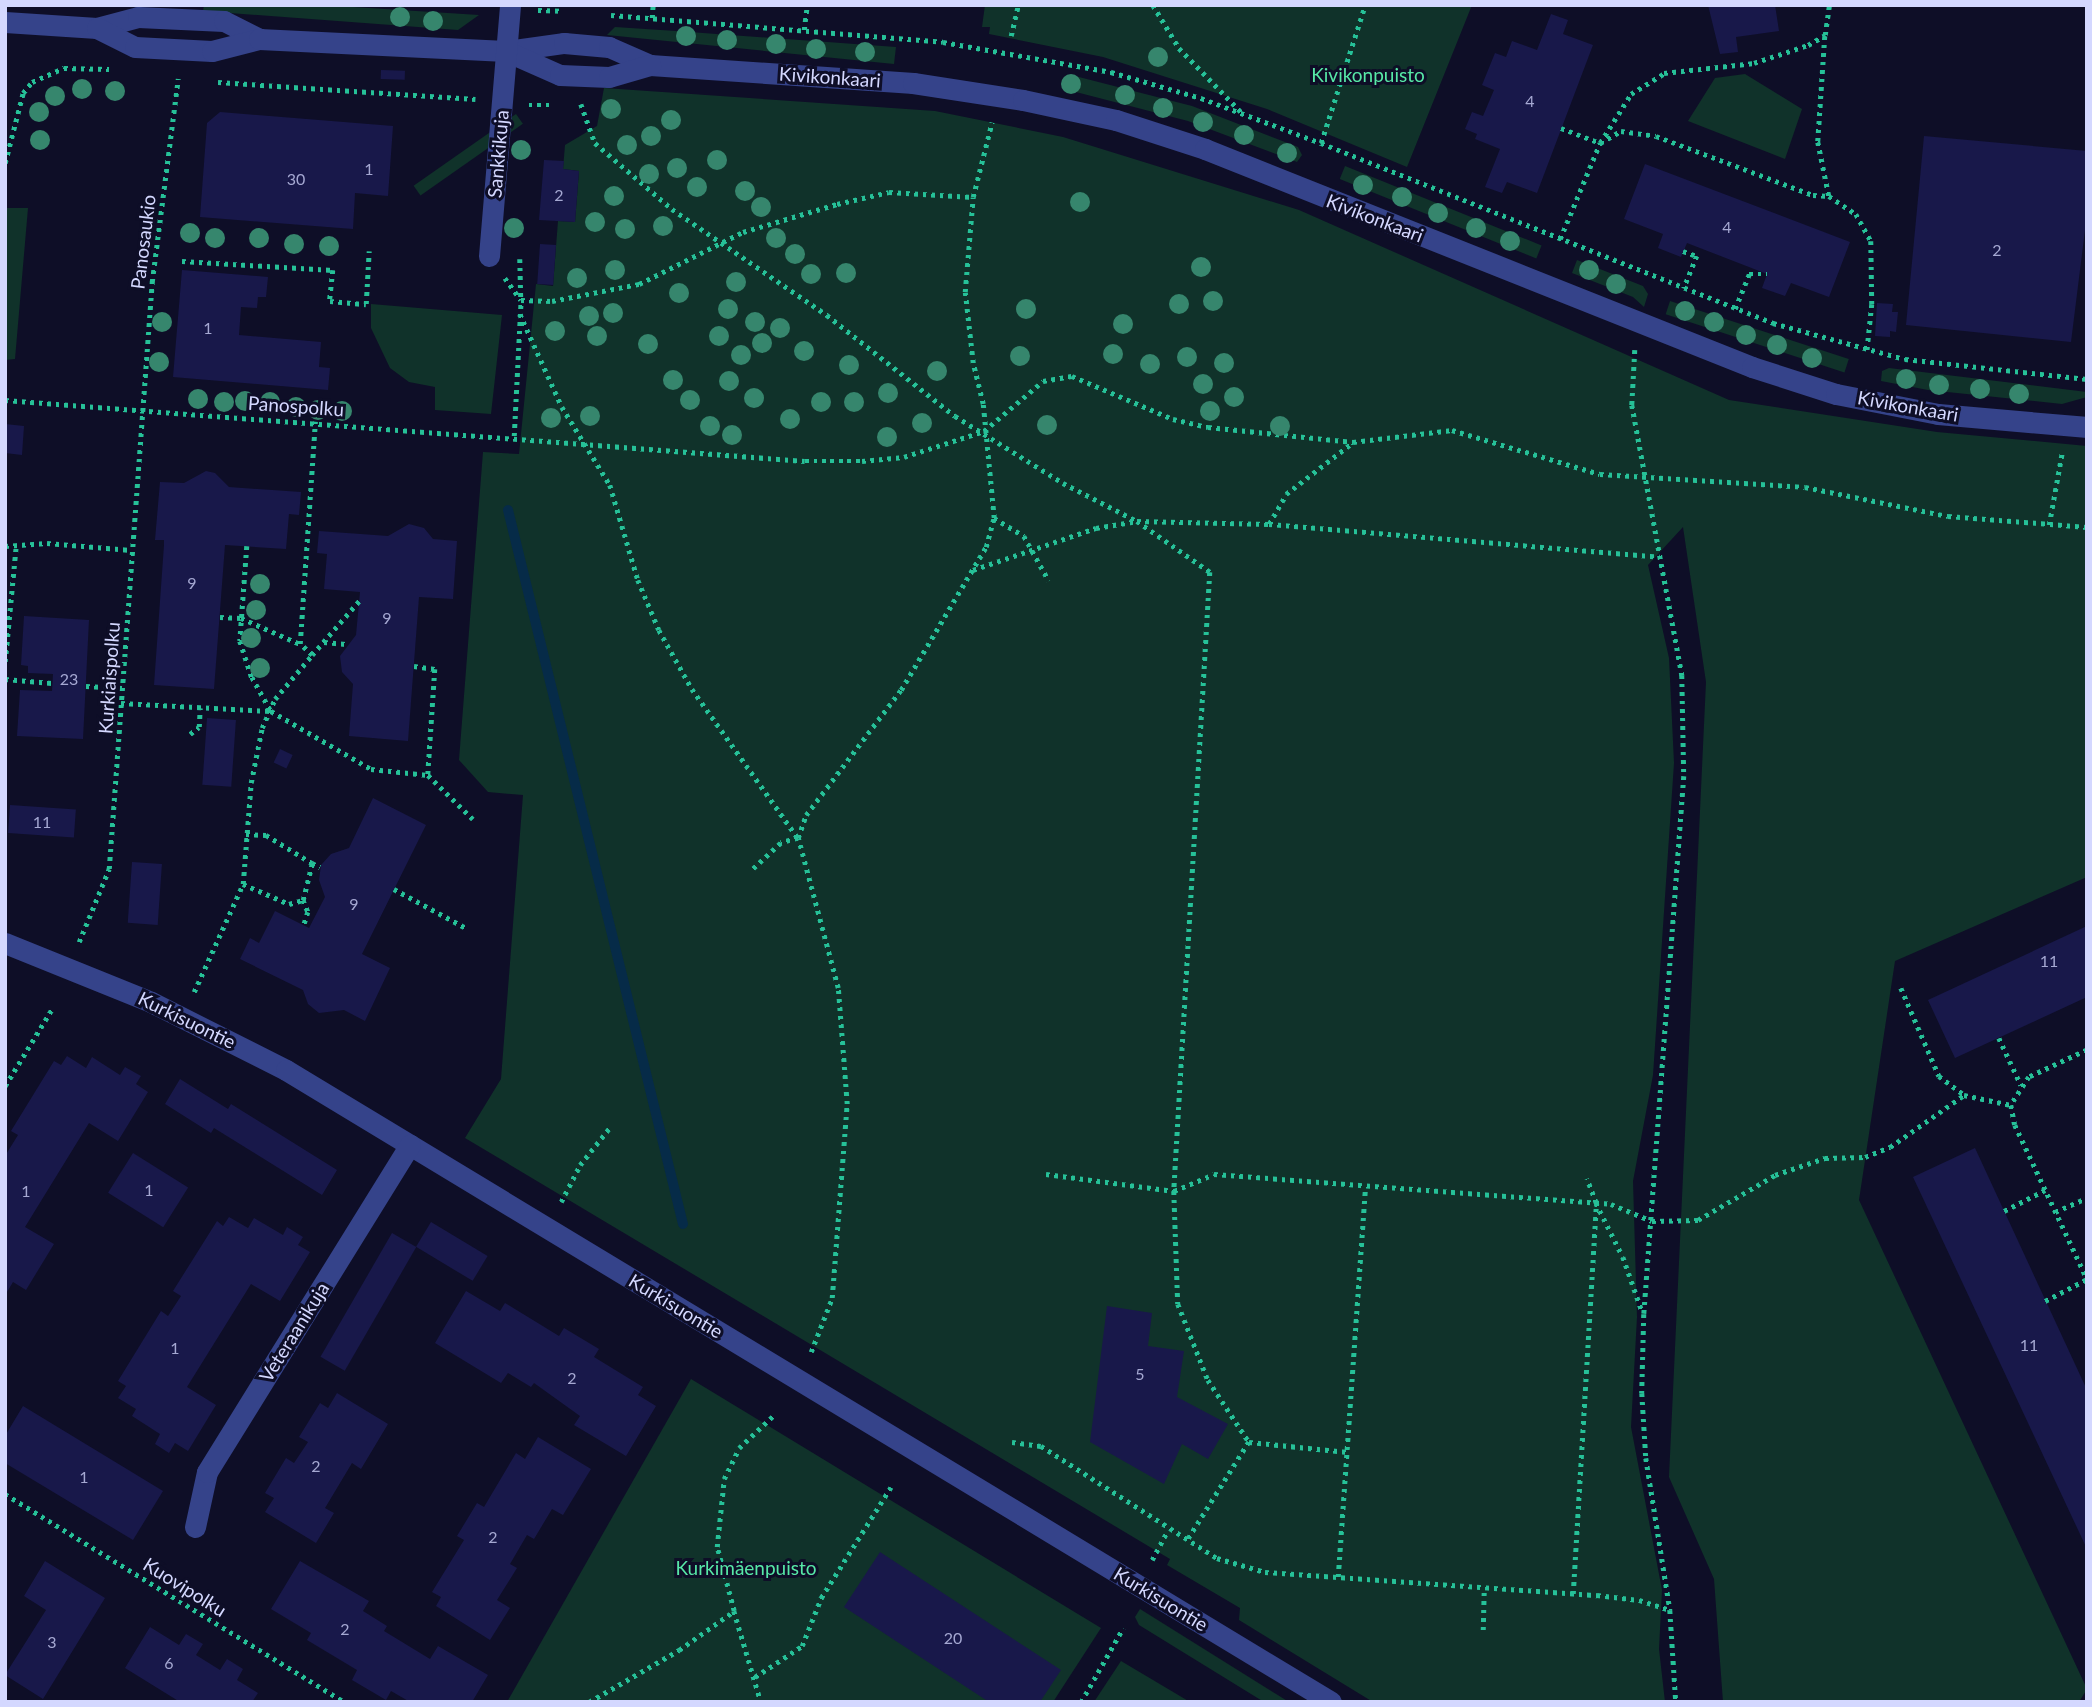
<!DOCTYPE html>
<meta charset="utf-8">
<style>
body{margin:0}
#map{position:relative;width:2092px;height:1707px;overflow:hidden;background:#0e0e27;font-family:Lato,sans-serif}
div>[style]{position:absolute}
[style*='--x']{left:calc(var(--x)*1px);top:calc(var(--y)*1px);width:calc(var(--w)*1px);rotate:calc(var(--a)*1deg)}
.green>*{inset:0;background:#10322a;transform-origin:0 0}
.stream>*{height:10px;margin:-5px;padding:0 5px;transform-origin:5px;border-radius:5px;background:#062b48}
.building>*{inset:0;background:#18184a;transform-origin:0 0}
.path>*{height:4.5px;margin-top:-2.25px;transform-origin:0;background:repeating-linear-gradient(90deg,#26c198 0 3.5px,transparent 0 8.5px)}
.minor>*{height:21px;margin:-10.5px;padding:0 10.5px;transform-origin:10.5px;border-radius:10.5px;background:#35438a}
.trees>*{width:20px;height:20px;margin:-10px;border-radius:50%;background:#36866d}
span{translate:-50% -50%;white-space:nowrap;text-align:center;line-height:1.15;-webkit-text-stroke:6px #0e0e27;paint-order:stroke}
.number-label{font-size:16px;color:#a5a8d2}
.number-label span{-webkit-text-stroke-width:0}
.park-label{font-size:19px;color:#57e8a7}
.street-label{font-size:19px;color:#d4d8ff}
.frame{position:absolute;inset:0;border:7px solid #d4d8ff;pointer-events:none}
</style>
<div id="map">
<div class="green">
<div style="clip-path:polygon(204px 5px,322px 5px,479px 15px,458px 30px,203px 11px)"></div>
<div style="clip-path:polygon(985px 5px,1472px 5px,1407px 167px,1267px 109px,1103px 57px,989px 34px,990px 27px,982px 27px)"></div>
<div style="clip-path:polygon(615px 27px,676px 31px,896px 47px,894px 64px,607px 35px)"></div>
<div style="clip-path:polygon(1745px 74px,1802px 109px,1785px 159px,1688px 121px,1715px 78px)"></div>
<div style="clip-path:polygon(1075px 76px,1192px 106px,1298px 147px,1302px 155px,1297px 162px,1188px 121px,1072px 91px)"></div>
<div style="clip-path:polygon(604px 88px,935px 111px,1063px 137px,1299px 210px,1729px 400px,1937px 432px,2087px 446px,2087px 877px,1895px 961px,1859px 1200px,2087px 1689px,2079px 1702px,1723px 1702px,1714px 1579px,1669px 1477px,1706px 682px,1683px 527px,1648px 565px,1669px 658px,1674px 763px,1653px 1075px,1633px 1181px,1637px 1317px,1631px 1427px,1662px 1590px,1659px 1649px,1665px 1702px,1373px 1702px,1239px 1620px,1240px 1608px,1167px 1565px,1170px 1559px,465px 1138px,501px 1079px,523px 795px,488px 792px,459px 760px,483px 452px,519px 454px,536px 284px,553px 286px,558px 221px,575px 222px,579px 171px,563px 169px,565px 145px,597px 126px)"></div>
<div style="left:516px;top:114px;width:12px;height:125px;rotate:55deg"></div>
<div style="left:1345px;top:166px;width:212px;height:14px;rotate:22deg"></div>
<div style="clip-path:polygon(5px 208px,28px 208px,15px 359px,5px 360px)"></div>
<div style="clip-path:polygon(1577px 260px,1643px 286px,1648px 294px,1644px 307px,1633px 297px,1572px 273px)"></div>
<div style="left:1670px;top:301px;width:188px;height:14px;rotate:18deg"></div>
<div style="clip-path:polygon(371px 304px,502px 315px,491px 414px,435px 410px,435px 387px,409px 382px,390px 368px,371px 328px)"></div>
<div style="clip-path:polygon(1889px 368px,2087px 392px,2087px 397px,2062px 404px,1928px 390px,1881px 381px,1882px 371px)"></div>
<div style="clip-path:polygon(691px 1379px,1101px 1628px,1053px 1702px,507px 1702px)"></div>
<div style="clip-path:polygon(1140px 1609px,1289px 1702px,1264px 1702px,1139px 1625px,1135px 1617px)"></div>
<div style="clip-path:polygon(1121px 1661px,1190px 1702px,1094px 1702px)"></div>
</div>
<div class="stream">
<div style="--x:508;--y:510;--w:735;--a:76.23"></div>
</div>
<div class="building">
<div style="clip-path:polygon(1708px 5px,1775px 5px,1779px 31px,1736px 37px,1738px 52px,1720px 54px)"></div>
<div style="clip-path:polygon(1551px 14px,1568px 20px,1563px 34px,1593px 45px,1537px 193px,1507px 182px,1502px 193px,1485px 187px,1500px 149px,1475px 139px,1477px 134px,1465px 129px,1472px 112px,1483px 116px,1494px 90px,1482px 85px,1495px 53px,1506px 57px,1512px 41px,1537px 50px)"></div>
<div style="left:381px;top:70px;width:24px;height:9px;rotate:2deg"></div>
<div style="clip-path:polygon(220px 112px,393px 126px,388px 196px,355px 193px,353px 229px,200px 217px,207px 123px)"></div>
<div style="clip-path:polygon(1924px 136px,2087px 151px,2087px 214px,2071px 342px,1906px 325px)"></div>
<div style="clip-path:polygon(544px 160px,564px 161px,563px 169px,579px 171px,575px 222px,539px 220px)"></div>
<div style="clip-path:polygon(1645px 164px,1850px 242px,1829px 297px,1791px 283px,1785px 296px,1762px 288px,1767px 274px,1687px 243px,1681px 257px,1658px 248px,1663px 234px,1624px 219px)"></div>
<div style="left:540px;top:244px;width:16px;height:40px;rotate:4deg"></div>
<div style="clip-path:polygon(182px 270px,268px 277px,266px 297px,258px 297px,257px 308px,241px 307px,239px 335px,321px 342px,319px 367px,330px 368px,328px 390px,173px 377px)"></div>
<div style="clip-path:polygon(1877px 303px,1893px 304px,1892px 312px,1898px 312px,1896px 332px,1890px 331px,1890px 337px,1875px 336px)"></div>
<div style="clip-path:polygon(5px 424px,24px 426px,22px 455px,5px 453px)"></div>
<div style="clip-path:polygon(206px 471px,215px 473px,229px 487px,301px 492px,299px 515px,289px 514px,286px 549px,225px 545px,214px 689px,154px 685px,164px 545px,164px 540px,155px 540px,160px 482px,184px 483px)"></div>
<div style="clip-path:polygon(409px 524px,424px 528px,433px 539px,457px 541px,453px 599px,419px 597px,408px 741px,349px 736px,353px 684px,342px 672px,340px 656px,356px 635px,360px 592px,324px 589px,327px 554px,317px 553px,319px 531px,388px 536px)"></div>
<div style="clip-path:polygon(24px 616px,89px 620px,83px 739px,17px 736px,20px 690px,52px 691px,53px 674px,28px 673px,28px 666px,21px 665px)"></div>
<div style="left:207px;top:718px;width:29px;height:67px;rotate:4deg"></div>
<div style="left:280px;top:749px;width:14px;height:15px;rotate:25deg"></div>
<div style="clip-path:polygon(373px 798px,426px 825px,362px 954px,390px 968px,365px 1021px,344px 1010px,319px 1013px,308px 1004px,303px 990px,240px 959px,250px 938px,259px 943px,275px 911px,309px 928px,325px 897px,319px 880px,321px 865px,331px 854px,349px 848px)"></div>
<div style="left:10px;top:805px;width:66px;height:28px;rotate:4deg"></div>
<div style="left:132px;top:862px;width:30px;height:61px;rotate:4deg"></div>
<div style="clip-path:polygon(2087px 926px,2087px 997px,1955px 1058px,1928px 1000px)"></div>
<div style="clip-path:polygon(67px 1056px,86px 1068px,92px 1057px,120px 1075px,125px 1067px,141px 1076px,136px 1084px,148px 1092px,118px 1141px,89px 1123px,25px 1227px,54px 1244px,26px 1290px,13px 1282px,7px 1292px,5px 1156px,18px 1135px,11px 1131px,54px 1061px,61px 1065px)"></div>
<div style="clip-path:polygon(180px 1079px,228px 1109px,231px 1104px,337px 1170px,322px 1195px,214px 1128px,211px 1133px,165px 1104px)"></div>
<div style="clip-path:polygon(1975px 1148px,2087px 1390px,2087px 1549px,1913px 1177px)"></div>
<div style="left:133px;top:1153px;width:65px;height:47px;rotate:32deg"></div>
<div style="clip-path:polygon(229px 1217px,248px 1228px,254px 1218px,283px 1235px,287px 1227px,303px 1237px,298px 1245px,310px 1252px,280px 1301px,251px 1284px,187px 1387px,216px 1405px,188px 1451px,175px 1443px,169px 1453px,155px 1444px,160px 1434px,132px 1416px,136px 1409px,118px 1398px,126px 1386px,118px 1381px,161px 1311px,168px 1316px,181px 1296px,173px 1291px,217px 1221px,223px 1226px)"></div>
<div style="left:431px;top:1222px;width:66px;height:29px;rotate:31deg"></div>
<div style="left:392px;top:1233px;width:28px;height:143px;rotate:30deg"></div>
<div style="clip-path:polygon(466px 1291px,500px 1311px,505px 1303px,559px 1336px,564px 1328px,599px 1349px,594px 1357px,643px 1387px,638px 1395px,656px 1406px,626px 1456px,574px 1425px,580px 1416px,534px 1383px,531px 1387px,508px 1373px,501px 1383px,435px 1343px)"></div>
<div style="clip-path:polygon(1107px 1306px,1152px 1313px,1148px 1346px,1184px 1351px,1177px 1397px,1228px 1424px,1208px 1459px,1182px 1444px,1164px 1484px,1090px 1442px)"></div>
<div style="clip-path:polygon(337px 1393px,388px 1424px,361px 1469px,352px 1463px,325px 1508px,334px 1513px,316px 1543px,265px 1512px,274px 1498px,265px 1493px,286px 1458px,294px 1463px,308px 1442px,299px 1437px,320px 1403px,328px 1408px)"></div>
<div style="clip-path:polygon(23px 1406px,163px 1491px,133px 1540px,5px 1463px,5px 1436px)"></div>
<div style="clip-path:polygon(538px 1437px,591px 1469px,563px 1515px,552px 1509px,534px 1539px,527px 1535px,510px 1564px,517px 1568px,497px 1600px,510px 1608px,490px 1640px,436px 1606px,441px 1597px,432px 1592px,464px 1540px,457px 1536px,477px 1503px,484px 1507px,516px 1453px,525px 1459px)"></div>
<div style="clip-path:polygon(880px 1552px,1061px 1670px,1040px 1702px,989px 1702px,844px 1607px)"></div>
<div style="clip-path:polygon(45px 1561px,105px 1598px,43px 1699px,5px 1675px,46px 1610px,24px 1596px)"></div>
<div style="clip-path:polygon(300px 1561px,369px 1601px,363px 1611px,387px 1626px,384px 1631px,430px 1659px,438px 1646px,488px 1675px,472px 1702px,410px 1702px,391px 1691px,386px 1700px,352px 1680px,357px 1670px,307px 1640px,311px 1633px,271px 1609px)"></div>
<div style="clip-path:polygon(150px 1627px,179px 1645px,186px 1634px,203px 1644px,196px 1655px,220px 1670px,227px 1659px,243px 1669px,237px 1680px,258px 1693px,252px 1702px,180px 1702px,125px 1668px)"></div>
</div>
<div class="path">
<div style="--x:1153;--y:5;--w:50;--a:58.8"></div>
<div style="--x:1179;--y:48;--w:89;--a:45.9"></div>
<div style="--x:538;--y:10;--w:23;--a:2"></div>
<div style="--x:611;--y:15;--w:333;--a:4.6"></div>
<div style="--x:943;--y:42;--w:171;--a:10.1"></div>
<div style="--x:1111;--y:72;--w:94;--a:16.1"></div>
<div style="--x:1201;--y:98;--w:128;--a:20.6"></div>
<div style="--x:1321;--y:143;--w:487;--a:21.7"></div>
<div style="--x:1773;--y:323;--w:137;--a:15.3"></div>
<div style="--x:1905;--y:359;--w:183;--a:6.3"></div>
<div style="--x:652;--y:18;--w:13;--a:-86"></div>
<div style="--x:804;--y:30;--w:25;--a:-83"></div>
<div style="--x:1011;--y:36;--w:32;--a:-77"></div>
<div style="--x:1825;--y:36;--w:106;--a:93.8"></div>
<div style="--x:1818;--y:142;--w:55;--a:78.5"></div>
<div style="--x:1829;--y:196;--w:32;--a:34"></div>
<div style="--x:1856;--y:214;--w:31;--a:61"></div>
<div style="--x:1871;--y:241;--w:63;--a:89.1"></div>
<div style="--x:1872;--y:304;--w:48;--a:95.9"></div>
<div style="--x:218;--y:82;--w:258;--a:3.8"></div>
<div style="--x:581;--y:104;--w:41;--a:70.3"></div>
<div style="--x:595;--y:143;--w:101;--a:40.6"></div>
<div style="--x:672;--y:209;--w:188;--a:34.4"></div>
<div style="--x:827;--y:315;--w:163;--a:38.3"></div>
<div style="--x:955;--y:416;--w:127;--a:31.8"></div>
<div style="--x:1063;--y:483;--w:83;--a:27.2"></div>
<div style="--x:1137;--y:521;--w:89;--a:34.9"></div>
<div style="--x:1210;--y:572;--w:620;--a:93.33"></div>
<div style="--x:1174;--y:1191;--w:113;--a:88"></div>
<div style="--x:1178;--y:1304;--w:82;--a:68.5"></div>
<div style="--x:1208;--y:1380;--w:74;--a:56.5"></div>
<div style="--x:1249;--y:1442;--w:117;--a:122.1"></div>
<div style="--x:529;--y:105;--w:23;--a:0"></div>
<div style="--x:1561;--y:128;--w:42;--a:21"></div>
<div style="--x:1600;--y:143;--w:24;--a:-30"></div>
<div style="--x:1621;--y:131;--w:35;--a:8"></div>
<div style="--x:1656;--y:136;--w:168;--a:20.6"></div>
<div style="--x:1813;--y:195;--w:16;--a:4"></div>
<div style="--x:1321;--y:143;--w:145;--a:-72.3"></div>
<div style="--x:5;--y:163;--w:72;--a:-75.6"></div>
<div style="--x:23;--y:93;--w:14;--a:-51"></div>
<div style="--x:32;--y:82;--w:35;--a:-24"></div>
<div style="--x:64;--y:68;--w:45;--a:1.3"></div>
<div style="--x:1560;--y:239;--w:104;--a:-67.4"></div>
<div style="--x:1600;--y:143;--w:58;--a:-57.7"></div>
<div style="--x:1631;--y:94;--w:39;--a:-32"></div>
<div style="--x:1664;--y:73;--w:91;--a:-6.3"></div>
<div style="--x:1754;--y:63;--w:57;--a:-18.4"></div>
<div style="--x:1808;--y:45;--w:20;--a:-30"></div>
<div style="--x:1825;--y:35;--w:30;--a:-82"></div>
<div style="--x:1683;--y:251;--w:15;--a:20"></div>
<div style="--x:1697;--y:256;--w:35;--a:112"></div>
<div style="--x:520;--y:259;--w:41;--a:88.6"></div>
<div style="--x:182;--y:261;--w:151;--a:3.4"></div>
<div style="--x:333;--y:270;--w:31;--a:96"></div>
<div style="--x:330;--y:301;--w:36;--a:5"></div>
<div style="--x:366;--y:304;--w:53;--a:-86.8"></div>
<div style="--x:505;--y:278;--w:27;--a:54"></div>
<div style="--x:1735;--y:309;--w:38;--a:-68"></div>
<div style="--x:1749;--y:274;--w:18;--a:0"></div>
<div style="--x:520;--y:314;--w:102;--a:65.7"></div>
<div style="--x:562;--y:407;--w:92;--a:58.4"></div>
<div style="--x:610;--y:485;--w:99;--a:73.6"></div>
<div style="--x:638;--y:580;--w:54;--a:67.2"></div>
<div style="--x:659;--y:630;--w:68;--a:60.8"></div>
<div style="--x:692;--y:689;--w:183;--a:54.6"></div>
<div style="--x:798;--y:838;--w:18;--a:164"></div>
<div style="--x:781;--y:843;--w:38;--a:137"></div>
<div style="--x:1635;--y:350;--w:55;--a:93.1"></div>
<div style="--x:1632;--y:405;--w:275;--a:79.5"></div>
<div style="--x:1682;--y:675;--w:101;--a:88.9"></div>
<div style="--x:1684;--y:776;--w:539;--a:94.25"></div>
<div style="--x:1644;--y:1314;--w:79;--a:91.5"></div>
<div style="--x:1642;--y:1393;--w:65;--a:86.5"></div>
<div style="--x:1646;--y:1458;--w:154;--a:81"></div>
<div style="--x:1670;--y:1610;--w:92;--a:86.3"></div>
<div style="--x:5;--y:400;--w:802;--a:4.36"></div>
<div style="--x:805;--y:461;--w:57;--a:0"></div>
<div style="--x:862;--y:461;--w:42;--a:-5.4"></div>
<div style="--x:904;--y:457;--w:84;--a:-18"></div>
<div style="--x:984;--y:431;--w:77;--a:-40.3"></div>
<div style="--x:1043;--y:381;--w:29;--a:-10"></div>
<div style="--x:1072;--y:376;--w:110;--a:23.1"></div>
<div style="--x:1173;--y:419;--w:36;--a:13"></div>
<div style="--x:1208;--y:427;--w:146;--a:5.9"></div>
<div style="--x:1353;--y:442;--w:100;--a:-6.9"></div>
<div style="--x:1452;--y:430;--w:154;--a:16.6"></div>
<div style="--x:1600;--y:474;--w:205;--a:3.6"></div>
<div style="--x:1805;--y:487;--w:146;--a:11.5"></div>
<div style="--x:1948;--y:516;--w:139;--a:4.5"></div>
<div style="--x:514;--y:436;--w:136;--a:-87.1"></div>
<div style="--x:521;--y:300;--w:31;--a:2"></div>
<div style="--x:552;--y:301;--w:89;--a:-11.1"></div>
<div style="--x:639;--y:284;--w:116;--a:-26.6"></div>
<div style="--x:743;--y:232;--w:98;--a:-16.6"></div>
<div style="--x:837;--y:204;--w:53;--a:-13"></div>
<div style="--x:889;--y:192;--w:84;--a:3.4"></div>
<div style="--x:994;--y:518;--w:35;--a:31"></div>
<div style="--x:1024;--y:536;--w:51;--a:60.9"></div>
<div style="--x:1269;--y:524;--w:34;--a:-60"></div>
<div style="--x:1286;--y:494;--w:83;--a:-37.7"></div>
<div style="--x:2049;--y:525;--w:73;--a:-79.8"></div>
<div style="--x:5;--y:546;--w:42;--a:-4.1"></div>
<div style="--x:47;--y:543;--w:84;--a:4.8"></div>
<div style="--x:247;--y:546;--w:95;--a:94.2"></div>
<div style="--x:240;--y:641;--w:38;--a:72"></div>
<div style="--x:252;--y:677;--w:39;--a:61"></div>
<div style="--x:271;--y:711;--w:116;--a:30.1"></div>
<div style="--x:371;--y:769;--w:57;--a:6"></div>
<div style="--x:428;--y:775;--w:63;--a:44.4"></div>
<div style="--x:973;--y:570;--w:130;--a:-18.9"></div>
<div style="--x:1096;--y:528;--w:42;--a:-9.7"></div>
<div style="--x:1137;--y:521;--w:132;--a:1.3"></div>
<div style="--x:1269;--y:524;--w:392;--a:4.8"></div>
<div style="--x:220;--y:617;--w:21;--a:3"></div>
<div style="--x:241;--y:618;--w:64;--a:23.8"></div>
<div style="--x:324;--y:642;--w:22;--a:5"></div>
<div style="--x:312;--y:655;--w:72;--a:-49"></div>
<div style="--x:5;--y:662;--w:117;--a:-84.6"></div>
<div style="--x:414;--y:666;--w:21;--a:8"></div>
<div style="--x:435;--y:669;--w:106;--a:93.8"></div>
<div style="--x:5;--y:679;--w:47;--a:4.9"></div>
<div style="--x:86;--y:686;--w:36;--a:3"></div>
<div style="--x:121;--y:703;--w:150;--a:3.1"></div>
<div style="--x:190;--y:734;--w:11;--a:-38"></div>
<div style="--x:199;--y:727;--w:19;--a:-87"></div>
<div style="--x:246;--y:834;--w:20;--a:3"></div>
<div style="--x:266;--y:835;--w:54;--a:31.3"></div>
<div style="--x:243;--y:884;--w:50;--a:23.5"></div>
<div style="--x:289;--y:904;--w:15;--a:-16"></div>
<div style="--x:303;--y:900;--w:38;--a:-76"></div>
<div style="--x:312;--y:863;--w:9;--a:27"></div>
<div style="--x:394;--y:889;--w:82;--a:28.4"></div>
<div style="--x:303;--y:900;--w:13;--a:67"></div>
<div style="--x:308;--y:912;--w:14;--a:107"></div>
<div style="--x:79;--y:942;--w:79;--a:-67.7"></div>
<div style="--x:109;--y:869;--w:589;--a:-85.81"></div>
<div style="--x:152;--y:282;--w:205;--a:-82.7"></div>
<div style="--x:1901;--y:988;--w:96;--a:66.6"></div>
<div style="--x:1939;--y:1076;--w:31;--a:37"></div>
<div style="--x:1964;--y:1095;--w:48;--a:12"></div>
<div style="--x:194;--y:992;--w:119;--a:-65.6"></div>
<div style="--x:243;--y:884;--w:101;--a:-85.5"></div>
<div style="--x:251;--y:783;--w:56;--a:-78.7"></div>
<div style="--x:262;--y:728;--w:32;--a:-66"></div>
<div style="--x:275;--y:699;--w:57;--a:-49.9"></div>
<div style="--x:312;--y:655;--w:16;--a:-137"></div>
<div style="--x:300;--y:644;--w:223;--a:-86.1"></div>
<div style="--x:1999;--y:1038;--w:52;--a:64.9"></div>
<div style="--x:2087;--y:1050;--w:64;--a:155"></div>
<div style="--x:2029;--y:1077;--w:33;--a:123"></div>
<div style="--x:2011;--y:1105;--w:20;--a:79"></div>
<div style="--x:2015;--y:1125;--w:170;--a:64.9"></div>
<div style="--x:5;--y:1086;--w:90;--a:-58.6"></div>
<div style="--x:1046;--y:1174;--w:129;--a:7.6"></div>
<div style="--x:1174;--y:1191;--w:43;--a:-23"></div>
<div style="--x:1214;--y:1174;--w:398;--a:4.3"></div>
<div style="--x:1611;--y:1204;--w:44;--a:22.5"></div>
<div style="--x:1652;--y:1221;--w:46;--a:-1.2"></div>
<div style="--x:1698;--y:1220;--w:89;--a:-30.3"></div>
<div style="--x:1775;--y:1175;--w:53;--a:-18.8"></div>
<div style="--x:1825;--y:1158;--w:40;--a:-1.4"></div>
<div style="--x:1865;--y:1157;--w:27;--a:-22"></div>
<div style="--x:1890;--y:1147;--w:90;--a:-35.1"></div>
<div style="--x:561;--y:1202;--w:42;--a:-62.8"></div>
<div style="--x:580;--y:1165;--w:50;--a:-51.5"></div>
<div style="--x:1596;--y:1203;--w:60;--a:63.4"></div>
<div style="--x:1623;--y:1257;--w:57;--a:70.6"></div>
<div style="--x:2004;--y:1211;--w:46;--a:-27.1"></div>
<div style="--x:2055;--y:1212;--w:35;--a:-24"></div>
<div style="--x:2045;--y:1301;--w:47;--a:-27.6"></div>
<div style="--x:811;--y:1352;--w:58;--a:-68.7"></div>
<div style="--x:832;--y:1298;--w:195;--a:-85.6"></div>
<div style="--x:847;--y:1104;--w:116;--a:-94.4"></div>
<div style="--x:838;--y:988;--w:155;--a:-104.9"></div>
<div style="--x:798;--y:838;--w:24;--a:-71"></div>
<div style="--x:806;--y:815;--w:157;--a:-52.8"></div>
<div style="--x:901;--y:690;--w:166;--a:-59.3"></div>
<div style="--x:986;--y:547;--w:30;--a:-75"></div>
<div style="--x:994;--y:518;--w:115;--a:-95.5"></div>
<div style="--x:983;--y:404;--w:42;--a:-103.7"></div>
<div style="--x:973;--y:363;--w:71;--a:-96.4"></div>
<div style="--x:965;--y:292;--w:95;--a:-85.2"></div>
<div style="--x:973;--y:197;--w:77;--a:-75.8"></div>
<div style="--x:1012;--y:1442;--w:29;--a:8"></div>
<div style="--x:1041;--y:1446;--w:209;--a:32.5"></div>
<div style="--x:1217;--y:1558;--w:50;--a:16.3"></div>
<div style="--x:1265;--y:1572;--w:333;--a:4"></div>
<div style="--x:1597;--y:1595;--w:42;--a:6.8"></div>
<div style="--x:1639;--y:1600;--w:33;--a:18"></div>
<div style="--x:1249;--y:1442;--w:99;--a:5.8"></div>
<div style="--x:5;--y:1494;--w:398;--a:31.5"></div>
<div style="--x:1152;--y:1560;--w:34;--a:-62"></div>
<div style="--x:1338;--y:1577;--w:391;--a:-86"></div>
<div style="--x:1573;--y:1594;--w:392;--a:-86.6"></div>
<div style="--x:1596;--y:1203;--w:26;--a:-111"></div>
<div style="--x:734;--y:1611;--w:95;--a:73.5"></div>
<div style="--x:1483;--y:1630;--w:42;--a:-88.6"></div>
<div style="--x:755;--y:1677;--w:56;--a:-33.4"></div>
<div style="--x:802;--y:1646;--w:52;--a:-68.4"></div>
<div style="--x:821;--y:1598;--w:131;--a:-57.8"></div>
<div style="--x:589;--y:1702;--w:104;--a:-30"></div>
<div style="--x:679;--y:1650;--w:67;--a:-35.3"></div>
<div style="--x:734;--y:1611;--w:66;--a:-104.9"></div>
<div style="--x:717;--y:1547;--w:68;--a:-84.1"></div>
<div style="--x:724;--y:1479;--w:34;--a:-64"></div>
<div style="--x:739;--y:1448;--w:48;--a:-43.3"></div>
<div style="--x:1081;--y:1702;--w:85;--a:-60.4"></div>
</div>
<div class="minor">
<div style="--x:5;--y:22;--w:92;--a:3.7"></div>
<div style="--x:97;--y:28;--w:42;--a:-15"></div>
<div style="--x:138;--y:17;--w:86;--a:2.7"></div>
<div style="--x:224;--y:21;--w:39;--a:27"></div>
<div style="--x:97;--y:28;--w:42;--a:26.6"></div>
<div style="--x:135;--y:47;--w:77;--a:3"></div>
<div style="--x:212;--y:51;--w:49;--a:-14.3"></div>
<div style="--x:259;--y:39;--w:247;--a:2.8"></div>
<div style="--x:506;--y:51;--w:59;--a:-7.9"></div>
<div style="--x:564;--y:43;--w:45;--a:5.1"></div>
<div style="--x:609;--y:47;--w:45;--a:23.7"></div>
<div style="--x:650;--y:65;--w:264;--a:3.9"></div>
<div style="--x:913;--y:83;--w:111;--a:8.8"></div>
<div style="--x:1023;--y:100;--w:95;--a:12.1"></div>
<div style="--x:1116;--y:120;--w:94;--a:18"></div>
<div style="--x:1205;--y:149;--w:589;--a:21.73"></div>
<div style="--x:1752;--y:367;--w:88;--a:17.8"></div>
<div style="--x:1836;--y:394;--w:104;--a:11.1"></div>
<div style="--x:1938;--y:414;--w:150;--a:5"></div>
<div style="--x:506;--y:51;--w:59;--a:24"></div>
<div style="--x:560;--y:75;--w:49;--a:2.3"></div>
<div style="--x:609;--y:77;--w:43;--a:-16.3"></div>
<div style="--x:489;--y:256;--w:252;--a:-85.2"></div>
<div style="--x:5;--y:943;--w:157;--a:22"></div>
<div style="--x:151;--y:1002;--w:151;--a:26.7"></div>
<div style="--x:286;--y:1070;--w:1221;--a:31.16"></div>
<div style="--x:195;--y:1527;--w:56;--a:-77.7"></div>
<div style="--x:207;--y:1472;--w:385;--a:-58.2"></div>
</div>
<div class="trees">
<div style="left:400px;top:17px"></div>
<div style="left:433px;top:21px"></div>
<div style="left:686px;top:36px"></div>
<div style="left:727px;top:40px"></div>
<div style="left:776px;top:44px"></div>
<div style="left:816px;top:49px"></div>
<div style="left:865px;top:52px"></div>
<div style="left:1158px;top:57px"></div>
<div style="left:1071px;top:84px"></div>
<div style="left:82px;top:89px"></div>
<div style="left:115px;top:91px"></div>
<div style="left:1125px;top:95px"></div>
<div style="left:55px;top:96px"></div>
<div style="left:1163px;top:108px"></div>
<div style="left:611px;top:109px"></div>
<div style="left:39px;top:112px"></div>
<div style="left:671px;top:120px"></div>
<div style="left:1203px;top:122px"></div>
<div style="left:1244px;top:135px"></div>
<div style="left:651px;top:136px"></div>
<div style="left:40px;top:140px"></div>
<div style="left:627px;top:145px"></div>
<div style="left:521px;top:150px"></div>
<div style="left:1287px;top:153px"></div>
<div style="left:717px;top:160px"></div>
<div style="left:677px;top:168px"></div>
<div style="left:649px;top:174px"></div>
<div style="left:1363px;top:185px"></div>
<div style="left:697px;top:187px"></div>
<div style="left:745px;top:191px"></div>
<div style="left:614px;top:196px"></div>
<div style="left:1402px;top:197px"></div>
<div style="left:1080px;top:202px"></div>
<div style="left:761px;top:207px"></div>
<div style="left:1438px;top:213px"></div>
<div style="left:595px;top:222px"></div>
<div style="left:663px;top:226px"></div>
<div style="left:514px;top:228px"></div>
<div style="left:1476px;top:228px"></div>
<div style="left:625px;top:229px"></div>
<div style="left:190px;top:233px"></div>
<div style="left:215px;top:238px"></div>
<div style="left:259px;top:238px"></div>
<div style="left:776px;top:238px"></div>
<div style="left:1510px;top:241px"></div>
<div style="left:294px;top:244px"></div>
<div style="left:329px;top:246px"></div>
<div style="left:795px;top:254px"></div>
<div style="left:1201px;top:267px"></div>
<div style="left:615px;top:270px"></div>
<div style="left:1589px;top:270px"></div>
<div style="left:846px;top:273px"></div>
<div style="left:811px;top:274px"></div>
<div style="left:577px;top:278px"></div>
<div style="left:736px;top:282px"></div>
<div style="left:1616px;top:284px"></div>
<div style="left:679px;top:293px"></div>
<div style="left:1213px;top:301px"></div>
<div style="left:1179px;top:304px"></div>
<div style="left:728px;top:309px"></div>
<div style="left:1026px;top:309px"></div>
<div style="left:1685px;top:311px"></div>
<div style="left:613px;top:313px"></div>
<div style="left:589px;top:316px"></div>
<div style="left:162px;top:322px"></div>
<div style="left:755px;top:322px"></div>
<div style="left:1714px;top:322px"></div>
<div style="left:1123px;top:324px"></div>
<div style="left:780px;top:328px"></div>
<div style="left:555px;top:331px"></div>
<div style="left:1746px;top:335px"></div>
<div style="left:597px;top:336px"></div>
<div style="left:719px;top:336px"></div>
<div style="left:762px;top:343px"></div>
<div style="left:648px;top:344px"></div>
<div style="left:1777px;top:345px"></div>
<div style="left:804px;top:351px"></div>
<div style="left:1113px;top:354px"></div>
<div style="left:741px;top:355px"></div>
<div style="left:1020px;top:356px"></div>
<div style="left:1187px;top:357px"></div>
<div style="left:1812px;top:358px"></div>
<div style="left:159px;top:362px"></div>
<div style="left:1224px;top:363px"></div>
<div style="left:1150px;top:364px"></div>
<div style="left:849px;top:365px"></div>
<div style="left:937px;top:371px"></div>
<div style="left:1906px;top:379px"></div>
<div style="left:673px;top:380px"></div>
<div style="left:729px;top:381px"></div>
<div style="left:1203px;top:384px"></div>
<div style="left:1939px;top:385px"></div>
<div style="left:1980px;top:389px"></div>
<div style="left:888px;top:393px"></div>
<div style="left:2019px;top:394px"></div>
<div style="left:1234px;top:397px"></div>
<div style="left:754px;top:398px"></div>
<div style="left:198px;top:399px"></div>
<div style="left:690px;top:400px"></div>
<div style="left:245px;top:401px"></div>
<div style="left:224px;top:402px"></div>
<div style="left:270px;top:402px"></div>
<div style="left:821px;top:402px"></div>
<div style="left:854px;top:402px"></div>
<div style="left:296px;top:407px"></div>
<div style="left:318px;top:410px"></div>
<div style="left:342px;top:411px"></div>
<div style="left:1210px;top:411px"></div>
<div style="left:590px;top:416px"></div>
<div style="left:551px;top:418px"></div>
<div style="left:790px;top:419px"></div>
<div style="left:922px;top:423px"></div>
<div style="left:1047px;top:425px"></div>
<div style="left:710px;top:426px"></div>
<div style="left:1280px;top:426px"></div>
<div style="left:732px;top:435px"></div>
<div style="left:887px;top:437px"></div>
<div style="left:260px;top:584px"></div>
<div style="left:256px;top:610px"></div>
<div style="left:251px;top:638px"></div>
<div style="left:260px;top:668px"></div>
</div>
<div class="number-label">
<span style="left:1530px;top:101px">4</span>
<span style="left:369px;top:169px">1</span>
<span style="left:296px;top:179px">30</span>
<span style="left:559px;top:195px">2</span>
<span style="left:1727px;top:227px">4</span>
<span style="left:1997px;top:250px">2</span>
<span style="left:208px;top:328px">1</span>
<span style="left:192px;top:583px">9</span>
<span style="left:387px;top:618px">9</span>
<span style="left:69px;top:679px">23</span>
<span style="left:42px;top:822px">11</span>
<span style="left:354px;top:904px">9</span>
<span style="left:2049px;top:961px">11</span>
<span style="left:149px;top:1190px">1</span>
<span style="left:26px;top:1191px">1</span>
<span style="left:2029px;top:1345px">11</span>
<span style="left:175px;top:1348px">1</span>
<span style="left:1140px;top:1374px">5</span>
<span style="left:572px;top:1378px">2</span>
<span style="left:316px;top:1466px">2</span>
<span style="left:84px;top:1477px">1</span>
<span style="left:493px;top:1537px">2</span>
<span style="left:345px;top:1629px">2</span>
<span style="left:953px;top:1638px">20</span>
<span style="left:52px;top:1642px">3</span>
<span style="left:169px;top:1663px">6</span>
</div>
<div class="park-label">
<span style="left:1368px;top:75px">Kivikonpuisto</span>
<span style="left:746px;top:1568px">Kurkimäenpuisto</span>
</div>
<div class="street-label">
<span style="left:830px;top:77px;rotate:4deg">Kivikonkaari</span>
<span style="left:498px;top:154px;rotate:-85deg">Sankkikuja</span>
<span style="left:1375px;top:218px;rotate:21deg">Kivikonkaari</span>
<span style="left:143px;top:242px;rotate:-83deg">Panosaukio</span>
<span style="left:296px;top:406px;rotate:4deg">Panospolku</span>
<span style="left:1908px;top:406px;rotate:10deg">Kivikonkaari</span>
<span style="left:109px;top:678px;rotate:-86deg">Kurkiaispolku</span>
<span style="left:187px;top:1020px;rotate:26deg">Kurkisuontie</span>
<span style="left:676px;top:1306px;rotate:31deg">Kurkisuontie</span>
<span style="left:294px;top:1332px;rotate:-58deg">Veteraanikuja</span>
<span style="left:185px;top:1587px;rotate:32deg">Kuovipolku</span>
<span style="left:1161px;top:1599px;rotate:31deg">Kurkisuontie</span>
</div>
<div class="frame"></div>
</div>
